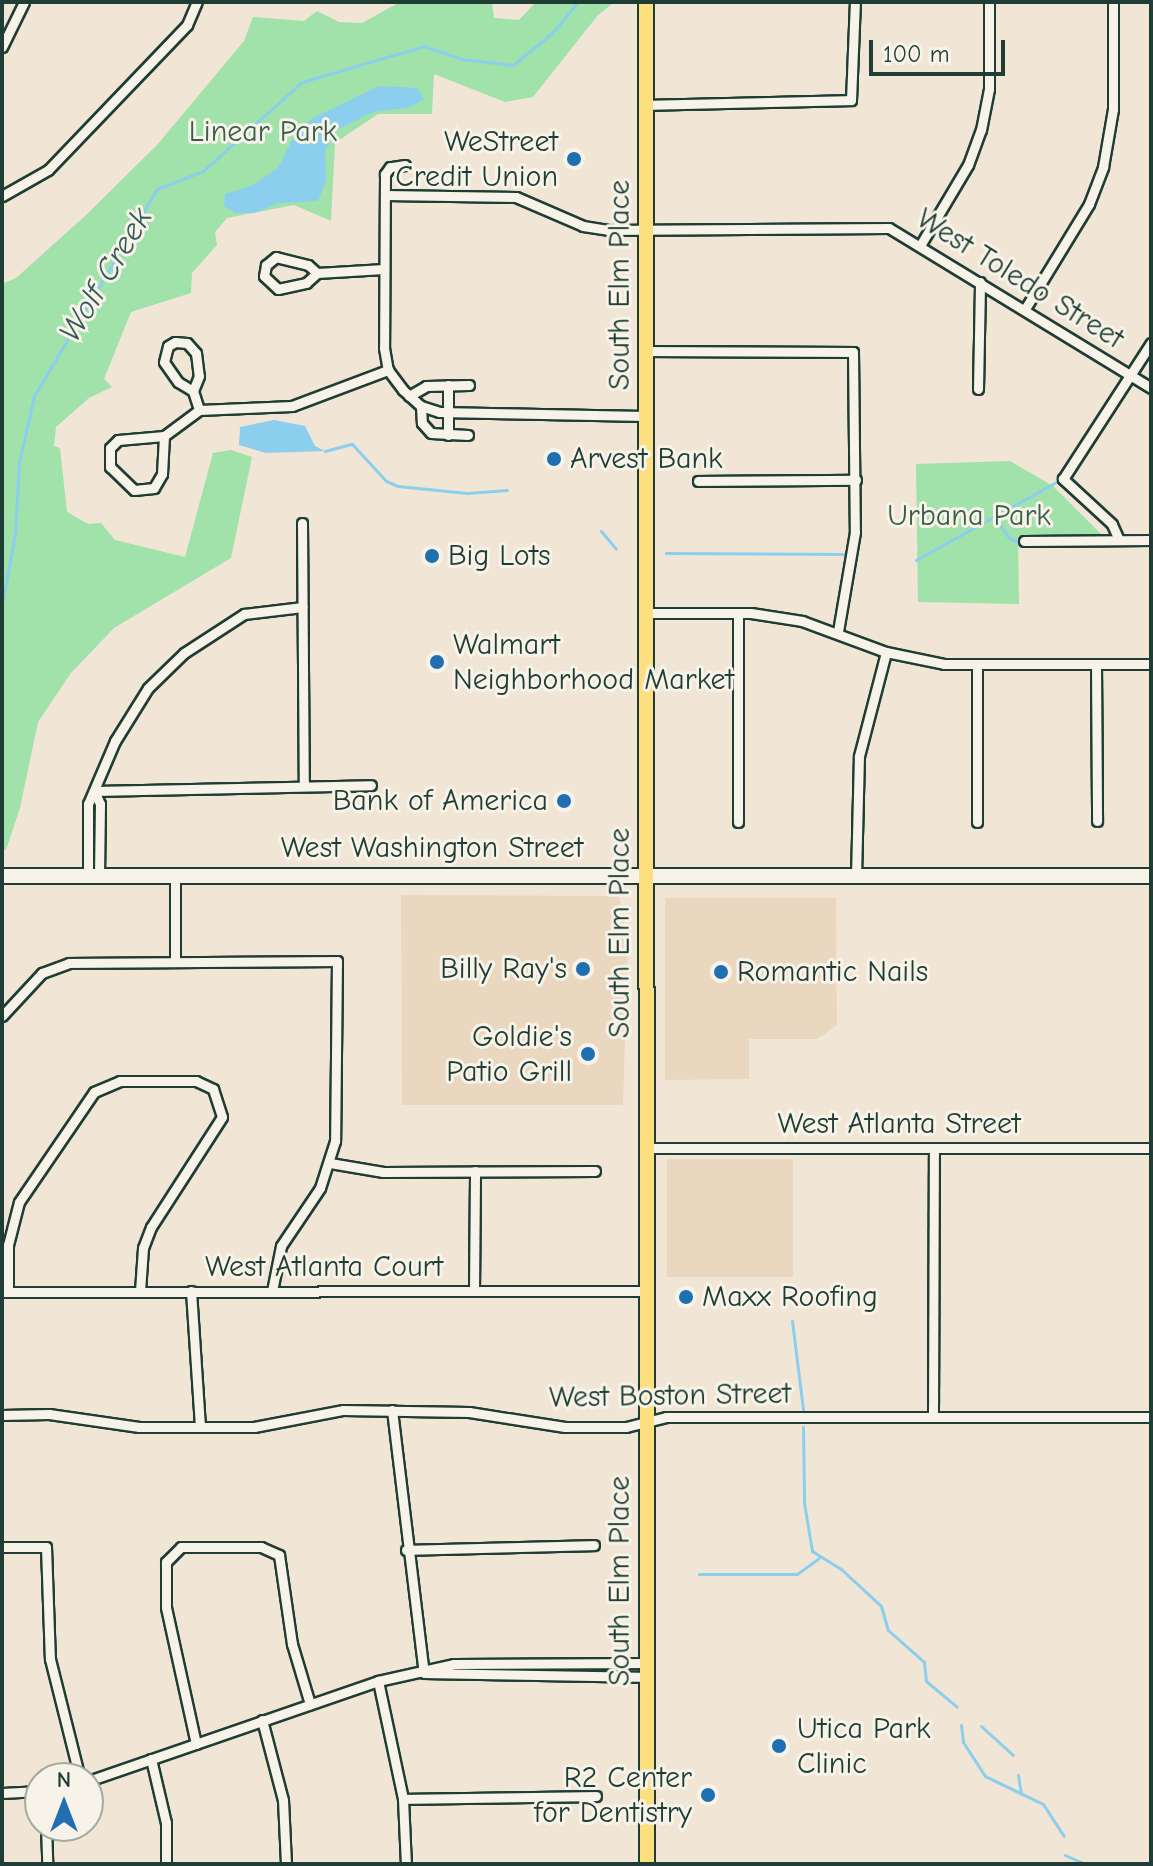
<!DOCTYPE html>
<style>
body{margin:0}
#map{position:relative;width:1153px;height:1866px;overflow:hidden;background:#f1e6d5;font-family:"Comic Neue",sans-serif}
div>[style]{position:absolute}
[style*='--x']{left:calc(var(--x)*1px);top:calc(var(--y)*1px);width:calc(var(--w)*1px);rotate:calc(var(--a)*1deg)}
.built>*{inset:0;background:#ead7bf;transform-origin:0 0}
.green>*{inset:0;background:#a1e1aa}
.water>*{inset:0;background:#8bceed}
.stream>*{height:3px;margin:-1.5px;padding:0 1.5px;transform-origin:1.5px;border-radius:1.5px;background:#8bceed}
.roads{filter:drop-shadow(2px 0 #1f3d34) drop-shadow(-2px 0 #1f3d34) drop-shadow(0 2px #1f3d34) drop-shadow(0 -2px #1f3d34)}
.minor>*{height:9px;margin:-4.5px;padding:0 4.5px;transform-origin:4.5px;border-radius:4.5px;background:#f7f3e8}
.secondary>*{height:14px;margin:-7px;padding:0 7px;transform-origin:7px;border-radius:7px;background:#f7f3e8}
.primary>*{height:14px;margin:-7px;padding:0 7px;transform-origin:7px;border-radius:7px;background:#fedf80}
.dots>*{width:22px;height:22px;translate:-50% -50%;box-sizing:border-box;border:4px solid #f7f3e8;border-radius:50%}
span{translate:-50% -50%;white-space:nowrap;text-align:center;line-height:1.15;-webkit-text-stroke:6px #f7f3e8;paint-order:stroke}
.park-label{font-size:30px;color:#395e4c}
.poi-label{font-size:30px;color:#1f3d34}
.right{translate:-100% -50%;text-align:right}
.left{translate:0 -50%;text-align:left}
.street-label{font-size:30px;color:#1f3d34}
.water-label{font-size:32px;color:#355a59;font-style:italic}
.frame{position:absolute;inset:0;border:4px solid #1f3d34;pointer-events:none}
.north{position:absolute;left:24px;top:1762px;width:80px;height:80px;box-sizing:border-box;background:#f7f3e8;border:2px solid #a1aaa0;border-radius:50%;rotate:0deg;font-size:22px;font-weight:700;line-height:32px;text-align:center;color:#1f3d34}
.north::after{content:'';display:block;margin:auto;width:28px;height:36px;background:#1f6fb2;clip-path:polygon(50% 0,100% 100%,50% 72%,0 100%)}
.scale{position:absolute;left:869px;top:40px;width:136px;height:36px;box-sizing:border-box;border:4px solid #1f3d34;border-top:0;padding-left:10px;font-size:24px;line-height:28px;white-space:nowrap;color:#1f3d34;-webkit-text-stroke:6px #f7f3e8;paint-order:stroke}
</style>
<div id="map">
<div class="built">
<div style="clip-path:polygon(401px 895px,619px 896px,628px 945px,623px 1105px,402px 1105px)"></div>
<div style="clip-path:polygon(665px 898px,836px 898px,837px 1025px,817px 1039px,749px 1039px,749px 1079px,665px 1080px)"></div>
<div style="left:667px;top:1159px;width:126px;height:118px"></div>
</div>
<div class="green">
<div style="clip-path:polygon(400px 2px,492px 2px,494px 18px,519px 20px,536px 2px,615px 2px,598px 15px,533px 97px,505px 102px,434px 74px,432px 114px,378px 114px,335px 143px,331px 221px,294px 205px,227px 218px,215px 232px,217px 245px,192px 273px,191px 293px,131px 312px,104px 379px,112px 387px,89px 398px,56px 427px,54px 446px,60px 448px,67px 512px,88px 524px,101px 523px,115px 540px,185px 557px,213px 453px,231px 450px,252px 457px,231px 558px,114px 628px,71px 673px,38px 722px,20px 808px,6px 850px,2px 850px,2px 284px,16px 278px,85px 216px,157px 145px,244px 41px,253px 17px,304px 21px,317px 11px,339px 22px,362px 23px)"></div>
<div style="clip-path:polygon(1010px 461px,1053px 486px,1101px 534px,1018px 536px,1019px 604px,918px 602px,916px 464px)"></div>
</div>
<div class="water">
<div style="clip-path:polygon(379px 86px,417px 88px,424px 99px,411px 107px,373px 112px,337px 130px,325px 151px,326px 181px,318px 201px,279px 203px,254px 213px,235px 213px,224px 206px,225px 194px,251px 186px,278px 168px,293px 138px,311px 119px)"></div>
<div style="clip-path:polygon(274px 420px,305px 426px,315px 446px,325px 451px,266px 453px,239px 445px,240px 427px)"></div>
</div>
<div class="stream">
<div style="--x:325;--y:451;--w:28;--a:-15"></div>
<div style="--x:352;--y:444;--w:50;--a:47.4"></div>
<div style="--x:386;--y:481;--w:13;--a:23"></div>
<div style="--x:398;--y:486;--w:69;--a:5.8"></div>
<div style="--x:467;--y:493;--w:40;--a:-4.3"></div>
<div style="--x:994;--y:517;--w:26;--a:54"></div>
<div style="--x:1009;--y:538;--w:13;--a:23"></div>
<div style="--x:601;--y:531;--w:23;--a:50"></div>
<div style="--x:666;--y:553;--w:179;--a:0.3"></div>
<div style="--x:916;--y:560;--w:165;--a:-29.1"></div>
<div style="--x:2;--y:604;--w:71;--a:-79.5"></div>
<div style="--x:15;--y:534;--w:72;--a:-86.8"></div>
<div style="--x:19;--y:462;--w:68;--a:-77.2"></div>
<div style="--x:34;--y:396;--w:241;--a:-59.3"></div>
<div style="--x:157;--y:189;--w:49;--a:-21.4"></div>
<div style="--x:203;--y:171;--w:133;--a:-42"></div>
<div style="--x:302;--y:82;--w:127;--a:-16.4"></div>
<div style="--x:424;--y:46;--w:39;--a:19"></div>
<div style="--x:461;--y:59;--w:52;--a:6.6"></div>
<div style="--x:513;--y:65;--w:50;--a:-39.4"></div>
<div style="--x:552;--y:33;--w:40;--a:-50"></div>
<div style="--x:792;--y:1321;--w:89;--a:82.9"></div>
<div style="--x:803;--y:1427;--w:76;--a:89.2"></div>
<div style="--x:804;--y:1503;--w:49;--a:80.5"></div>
<div style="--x:812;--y:1551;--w:34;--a:32"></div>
<div style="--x:841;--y:1569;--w:54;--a:42.8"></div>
<div style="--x:881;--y:1606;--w:25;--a:74"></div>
<div style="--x:888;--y:1630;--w:48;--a:41.6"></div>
<div style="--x:924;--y:1662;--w:19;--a:84"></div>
<div style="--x:926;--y:1681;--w:40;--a:40"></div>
<div style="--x:699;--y:1574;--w:98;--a:0"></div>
<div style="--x:797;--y:1574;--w:27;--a:-36"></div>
<div style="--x:961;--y:1725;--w:17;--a:83"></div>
<div style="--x:963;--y:1742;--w:40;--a:57.1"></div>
<div style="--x:985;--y:1776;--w:64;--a:25.8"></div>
<div style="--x:1043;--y:1804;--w:38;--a:57"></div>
<div style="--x:981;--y:1726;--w:43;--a:42.2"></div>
<div style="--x:1018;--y:1775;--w:19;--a:81"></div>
<div style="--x:1065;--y:1855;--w:22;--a:24"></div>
<div style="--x:1136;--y:1864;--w:11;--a:0"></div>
</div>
<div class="roads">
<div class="minor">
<div style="--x:2;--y:47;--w:50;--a:-63.9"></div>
<div style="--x:646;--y:105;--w:205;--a:-1.4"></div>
<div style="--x:851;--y:100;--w:98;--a:-87.7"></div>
<div style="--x:405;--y:165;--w:15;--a:172"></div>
<div style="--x:390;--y:167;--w:9;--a:126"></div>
<div style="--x:385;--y:174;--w:174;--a:90.3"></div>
<div style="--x:384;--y:348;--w:22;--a:80"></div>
<div style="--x:388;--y:370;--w:25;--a:53"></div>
<div style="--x:403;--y:390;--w:24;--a:42"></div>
<div style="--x:421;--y:406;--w:19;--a:18"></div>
<div style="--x:439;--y:412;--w:206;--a:1.1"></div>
<div style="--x:385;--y:195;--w:131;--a:0.9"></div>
<div style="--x:516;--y:197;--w:73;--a:23.4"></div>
<div style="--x:583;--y:226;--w:25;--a:9"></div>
<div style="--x:608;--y:230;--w:281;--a:-0.4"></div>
<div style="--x:889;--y:228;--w:307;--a:31.4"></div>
<div style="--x:2;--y:196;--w:53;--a:-29.5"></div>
<div style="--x:48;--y:170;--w:201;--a:-46.2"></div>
<div style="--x:187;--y:25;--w:25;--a:-67"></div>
<div style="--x:921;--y:244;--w:92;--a:-59.3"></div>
<div style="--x:968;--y:165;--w:37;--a:-70"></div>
<div style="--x:981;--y:130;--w:42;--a:-79"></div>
<div style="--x:989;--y:89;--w:87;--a:-90"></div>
<div style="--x:317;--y:273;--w:12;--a:-138"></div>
<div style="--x:308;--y:265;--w:33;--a:-166"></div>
<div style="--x:276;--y:257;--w:13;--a:141"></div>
<div style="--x:266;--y:265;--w:11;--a:100"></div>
<div style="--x:264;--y:276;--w:19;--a:43"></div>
<div style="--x:278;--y:289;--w:29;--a:-12"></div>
<div style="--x:306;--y:283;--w:15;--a:-42"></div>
<div style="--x:317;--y:273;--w:67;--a:-3.4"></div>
<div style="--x:1025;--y:309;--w:123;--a:-58.6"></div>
<div style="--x:1089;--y:204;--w:40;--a:-69"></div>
<div style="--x:1103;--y:167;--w:59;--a:-80.2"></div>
<div style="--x:1113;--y:109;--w:107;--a:-90"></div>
<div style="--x:645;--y:351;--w:208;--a:0.3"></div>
<div style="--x:853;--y:352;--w:180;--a:89.4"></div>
<div style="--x:855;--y:532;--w:100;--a:99.7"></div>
<div style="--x:978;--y:389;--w:107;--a:-88.9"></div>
<div style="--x:193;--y:391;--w:17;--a:-149"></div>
<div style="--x:178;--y:382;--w:24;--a:-125"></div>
<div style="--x:164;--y:362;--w:16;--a:-76"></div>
<div style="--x:168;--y:346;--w:8;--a:-30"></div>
<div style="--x:175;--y:342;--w:12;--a:5"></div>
<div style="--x:187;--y:343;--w:13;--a:48"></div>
<div style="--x:196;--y:353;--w:23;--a:83"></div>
<div style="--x:199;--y:376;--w:16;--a:112"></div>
<div style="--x:193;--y:391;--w:20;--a:72"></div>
<div style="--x:409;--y:396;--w:20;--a:-30"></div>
<div style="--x:426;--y:386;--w:43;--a:-1.3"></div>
<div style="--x:421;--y:406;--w:17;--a:87"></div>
<div style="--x:422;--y:423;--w:13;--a:48"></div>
<div style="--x:431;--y:433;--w:37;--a:3"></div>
<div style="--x:448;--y:435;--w:50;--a:-90"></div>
<div style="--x:164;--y:436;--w:38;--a:93"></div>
<div style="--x:162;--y:474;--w:16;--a:120"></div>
<div style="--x:154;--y:488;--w:20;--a:174"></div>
<div style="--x:134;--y:490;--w:33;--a:-136"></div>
<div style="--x:110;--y:467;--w:19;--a:-90"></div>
<div style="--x:110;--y:448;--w:11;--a:-45"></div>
<div style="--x:118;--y:440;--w:46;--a:-5"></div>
<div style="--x:164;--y:436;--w:44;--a:-36.6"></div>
<div style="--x:199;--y:410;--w:93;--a:-2.5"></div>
<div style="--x:292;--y:406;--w:103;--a:-20.6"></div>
<div style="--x:698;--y:481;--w:158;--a:-0.4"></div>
<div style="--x:302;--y:523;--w:263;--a:89.6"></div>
<div style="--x:1119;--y:540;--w:17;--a:-114"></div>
<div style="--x:1112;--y:524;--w:67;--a:-137.4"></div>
<div style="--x:1063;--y:479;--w:162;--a:-57.1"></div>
<div style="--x:1024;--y:541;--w:127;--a:-0.5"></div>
<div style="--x:645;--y:613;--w:106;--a:0"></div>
<div style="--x:751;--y:613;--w:52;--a:8.9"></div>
<div style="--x:802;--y:621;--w:90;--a:20.3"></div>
<div style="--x:886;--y:652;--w:59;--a:11.7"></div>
<div style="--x:944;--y:664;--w:207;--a:0"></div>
<div style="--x:1096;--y:665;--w:156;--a:89.6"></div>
<div style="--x:977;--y:666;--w:156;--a:90"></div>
<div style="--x:94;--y:791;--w:277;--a:-1.2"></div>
<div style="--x:94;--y:791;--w:14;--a:65"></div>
<div style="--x:100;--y:804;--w:71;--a:90.8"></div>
<div style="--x:738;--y:822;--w:209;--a:-90"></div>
<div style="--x:88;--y:875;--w:71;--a:-90"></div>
<div style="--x:88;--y:804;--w:69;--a:-66.8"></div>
<div style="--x:115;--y:741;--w:62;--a:-58.1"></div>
<div style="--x:148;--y:688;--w:50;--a:-44.2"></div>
<div style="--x:184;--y:653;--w:72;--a:-33"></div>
<div style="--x:244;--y:614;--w:59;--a:-6.8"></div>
<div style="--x:175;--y:875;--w:87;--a:90"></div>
<div style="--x:856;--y:877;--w:121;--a:-88.6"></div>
<div style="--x:859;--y:756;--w:107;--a:-75.4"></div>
<div style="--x:2;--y:1016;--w:59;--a:-47.1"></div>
<div style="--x:42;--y:973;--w:29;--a:-20"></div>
<div style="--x:69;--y:963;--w:268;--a:-0.4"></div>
<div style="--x:337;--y:961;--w:180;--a:90.6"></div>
<div style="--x:335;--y:1141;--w:49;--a:107.7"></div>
<div style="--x:320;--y:1188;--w:70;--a:123.9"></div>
<div style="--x:281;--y:1246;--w:46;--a:101.3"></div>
<div style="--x:646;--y:1148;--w:505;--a:0"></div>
<div style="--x:330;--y:1163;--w:54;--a:9.6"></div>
<div style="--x:383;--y:1172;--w:212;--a:-0.3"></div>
<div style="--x:191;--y:1291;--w:136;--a:86.2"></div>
<div style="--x:474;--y:1291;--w:120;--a:-89.5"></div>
<div style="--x:2;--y:1292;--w:644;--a:-0.09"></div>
<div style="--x:8;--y:1292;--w:47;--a:-90"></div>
<div style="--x:8;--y:1245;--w:44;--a:-75.7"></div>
<div style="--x:19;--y:1202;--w:133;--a:-55.7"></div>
<div style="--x:94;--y:1092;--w:28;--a:-23"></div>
<div style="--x:120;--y:1081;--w:76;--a:0"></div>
<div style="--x:196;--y:1081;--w:19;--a:25"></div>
<div style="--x:213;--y:1089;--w:29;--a:72"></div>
<div style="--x:222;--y:1117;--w:131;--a:122.8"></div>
<div style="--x:151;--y:1227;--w:22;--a:111"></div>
<div style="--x:143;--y:1248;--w:43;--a:94"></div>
<div style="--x:392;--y:1410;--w:265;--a:83.1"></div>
<div style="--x:2;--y:1415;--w:47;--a:-1.2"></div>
<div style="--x:49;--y:1414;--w:91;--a:8.2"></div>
<div style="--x:139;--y:1427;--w:115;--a:0"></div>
<div style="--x:254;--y:1427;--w:91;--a:-10.8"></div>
<div style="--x:343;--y:1410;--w:126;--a:0.9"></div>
<div style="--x:469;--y:1412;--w:97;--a:8.9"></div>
<div style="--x:565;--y:1427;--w:61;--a:0"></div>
<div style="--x:626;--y:1427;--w:41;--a:-14"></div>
<div style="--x:666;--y:1417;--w:485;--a:0"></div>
<div style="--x:933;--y:1417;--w:269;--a:-89.8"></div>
<div style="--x:2;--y:1547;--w:44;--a:0"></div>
<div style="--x:46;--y:1547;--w:112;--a:88"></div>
<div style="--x:50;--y:1659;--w:123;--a:75.9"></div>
<div style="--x:406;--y:1550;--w:188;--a:-1.5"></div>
<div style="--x:427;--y:1673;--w:220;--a:1"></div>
<div style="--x:378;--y:1681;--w:121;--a:78"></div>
<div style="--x:403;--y:1799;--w:65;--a:87.4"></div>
<div style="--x:262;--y:1720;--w:83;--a:75.3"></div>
<div style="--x:283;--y:1800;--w:64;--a:87.3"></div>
<div style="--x:196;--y:1744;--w:140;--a:-102.4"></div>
<div style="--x:166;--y:1607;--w:45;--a:-90"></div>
<div style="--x:166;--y:1562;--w:21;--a:-45"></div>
<div style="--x:181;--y:1547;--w:80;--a:0"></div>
<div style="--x:261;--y:1547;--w:20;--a:24"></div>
<div style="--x:279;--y:1555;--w:90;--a:81.7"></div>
<div style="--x:292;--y:1644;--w:63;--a:73.3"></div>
<div style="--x:151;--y:1759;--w:66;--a:76.8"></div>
<div style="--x:166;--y:1823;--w:41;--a:90"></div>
<div style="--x:88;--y:1781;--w:307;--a:-19"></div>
<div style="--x:378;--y:1681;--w:78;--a:-12.6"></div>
<div style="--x:454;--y:1664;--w:193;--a:-0.3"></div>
<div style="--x:2;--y:1793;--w:38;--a:-3"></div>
<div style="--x:403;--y:1799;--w:193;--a:-0.9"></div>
<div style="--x:46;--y:1826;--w:38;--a:88"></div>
</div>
<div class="secondary">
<div style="--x:2;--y:876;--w:1149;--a:0"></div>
</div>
<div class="primary">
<div style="--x:646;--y:2;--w:1862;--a:89.97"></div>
</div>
</div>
<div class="dots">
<div style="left:574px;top:159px;background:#1f6fb2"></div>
<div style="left:554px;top:459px;background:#1f6fb2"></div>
<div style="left:432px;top:556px;background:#1f6fb2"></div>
<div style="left:437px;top:662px;background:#1f6fb2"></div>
<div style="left:564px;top:801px;background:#1f6fb2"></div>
<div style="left:583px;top:969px;background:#1f6fb2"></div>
<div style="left:721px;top:972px;background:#1f6fb2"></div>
<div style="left:588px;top:1054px;background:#1f6fb2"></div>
<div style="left:686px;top:1297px;background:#1f6fb2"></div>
<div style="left:779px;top:1746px;background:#1f6fb2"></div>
<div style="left:708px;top:1795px;background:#1f6fb2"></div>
</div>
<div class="park-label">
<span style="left:263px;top:132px">Linear Park</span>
<span style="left:969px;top:516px">Urbana Park</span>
</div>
<div class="poi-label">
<span class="right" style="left:558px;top:159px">WeStreet<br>Credit Union</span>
<span class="left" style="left:570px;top:459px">Arvest Bank</span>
<span class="left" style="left:448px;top:556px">Big Lots</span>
<span class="left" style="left:453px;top:662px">Walmart<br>Neighborhood Market</span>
<span class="right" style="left:548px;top:801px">Bank of America</span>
<span class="right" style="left:567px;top:969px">Billy Ray's</span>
<span class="left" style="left:737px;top:972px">Romantic Nails</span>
<span class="right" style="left:572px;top:1054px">Goldie's<br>Patio Grill</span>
<span class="left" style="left:702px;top:1297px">Maxx Roofing</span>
<span class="left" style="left:797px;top:1746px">Utica Park<br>Clinic</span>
<span class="right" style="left:692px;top:1795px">R2 Center<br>for Dentistry</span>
</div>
<div class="street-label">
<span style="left:1020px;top:279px;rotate:32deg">West Toledo Street</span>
<span style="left:620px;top:285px;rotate:-90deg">South Elm Place</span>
<span style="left:432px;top:848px">West Washington Street</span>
<span style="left:620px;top:933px;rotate:-90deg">South Elm Place</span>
<span style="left:899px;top:1124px">West Atlanta Street</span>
<span style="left:324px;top:1267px">West Atlanta Court</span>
<span style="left:670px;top:1396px;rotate:-1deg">West Boston Street</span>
<span style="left:620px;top:1581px;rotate:-90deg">South Elm Place</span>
</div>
<div class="water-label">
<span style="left:106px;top:275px;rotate:-59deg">Wolf Creek</span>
</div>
<div class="frame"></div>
<div class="north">N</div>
<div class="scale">100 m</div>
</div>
